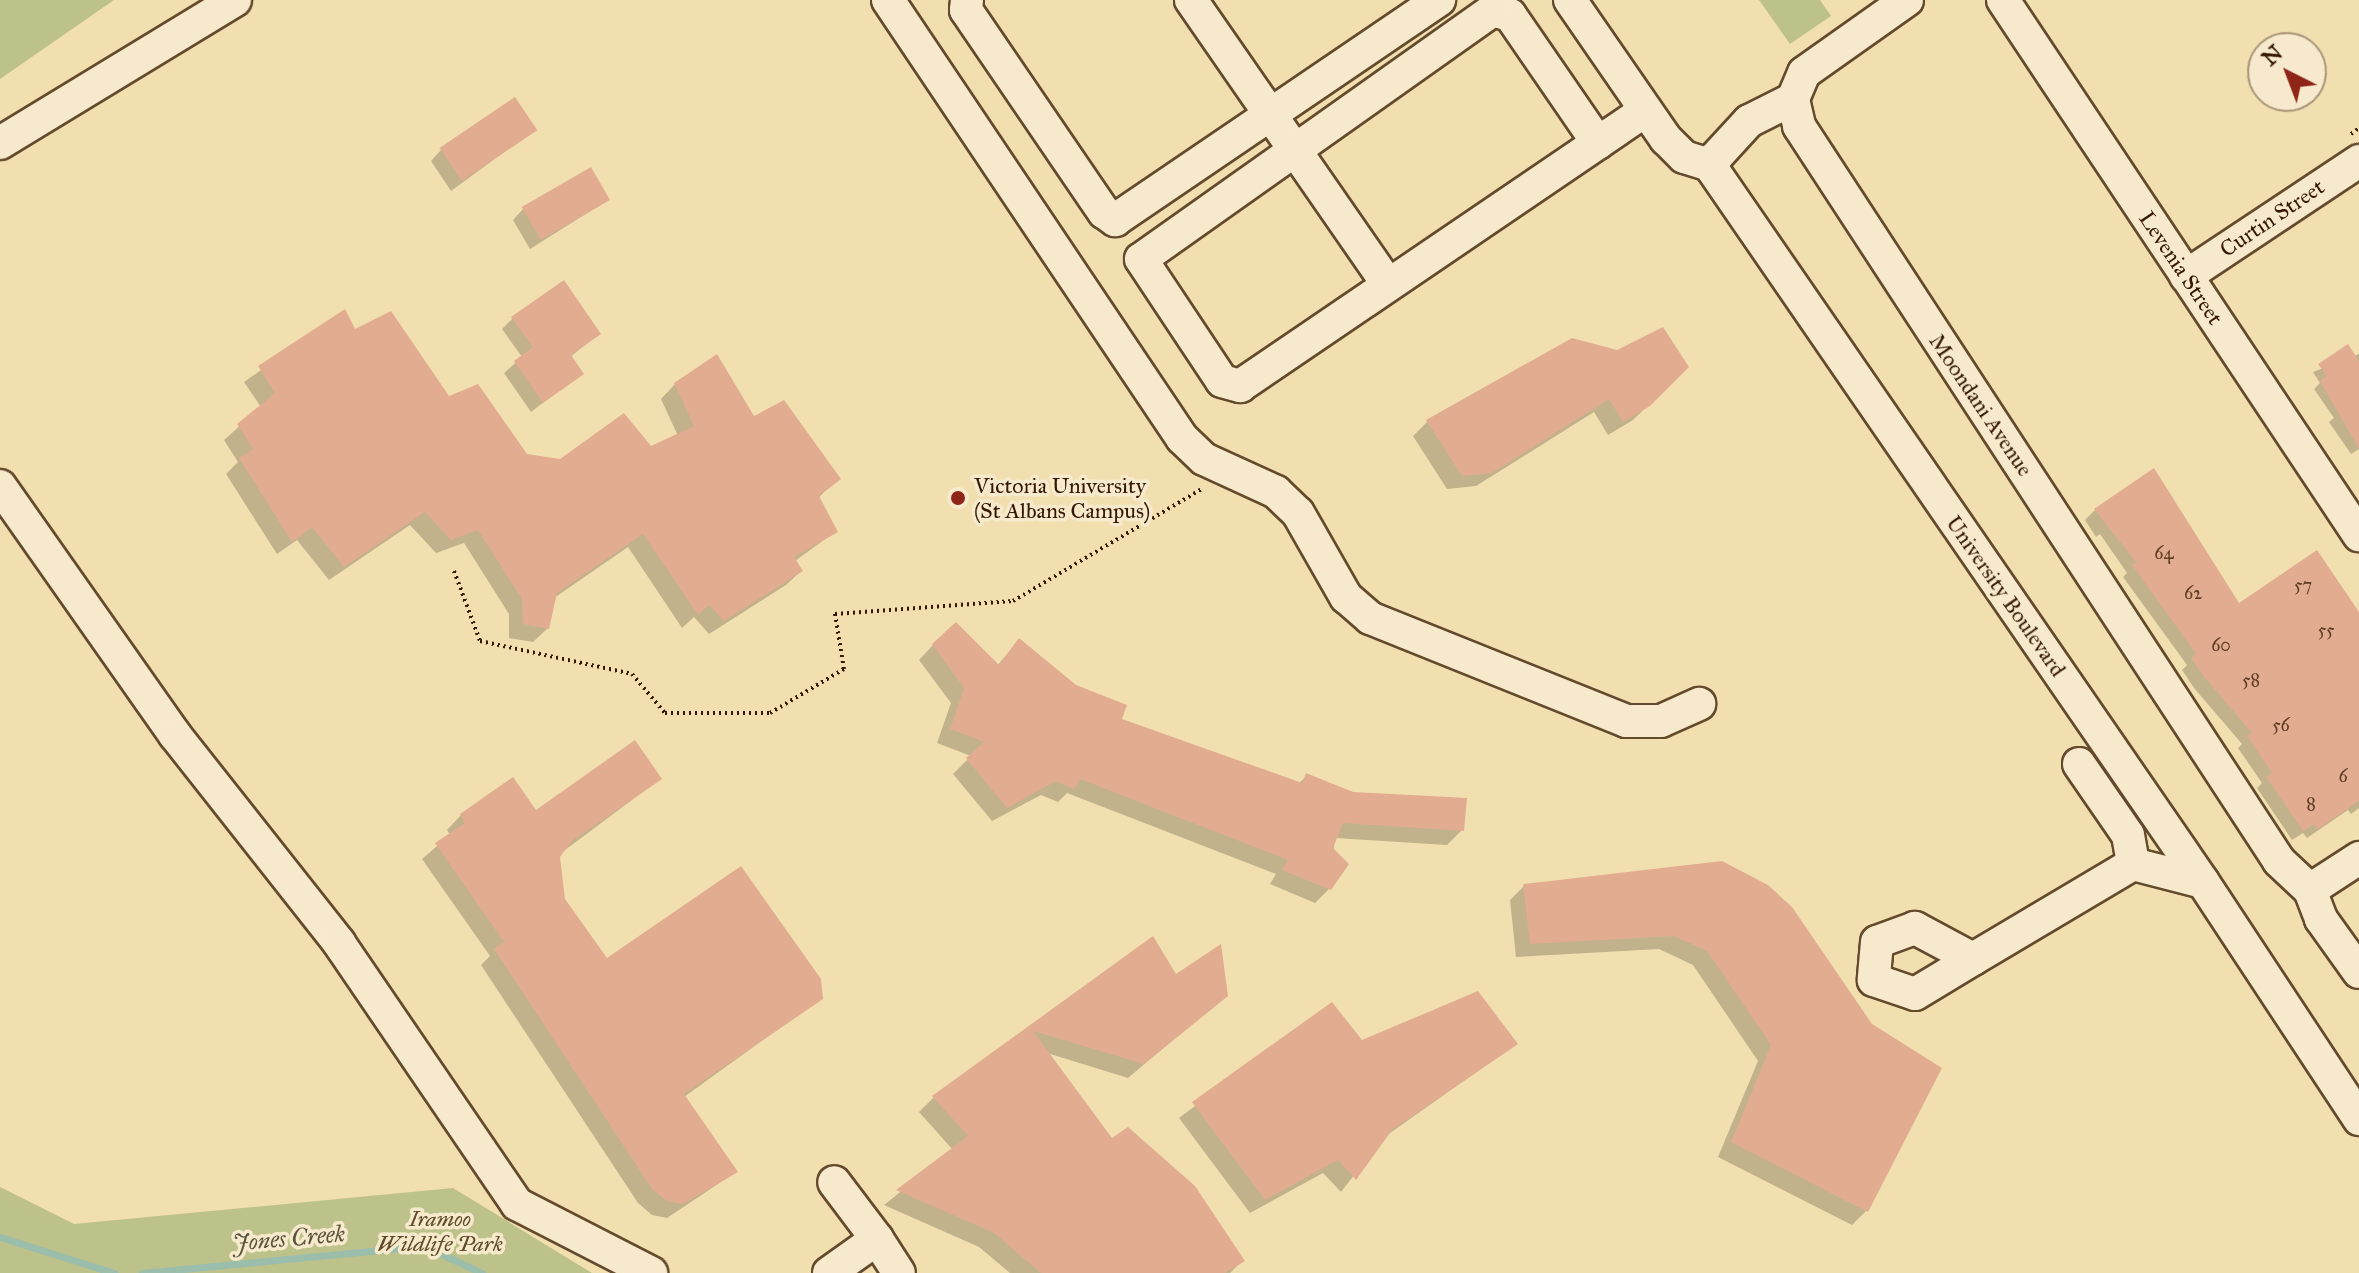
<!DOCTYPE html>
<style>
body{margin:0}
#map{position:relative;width:2359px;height:1273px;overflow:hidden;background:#f2dfb0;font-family:"IM FELL Great Primer",serif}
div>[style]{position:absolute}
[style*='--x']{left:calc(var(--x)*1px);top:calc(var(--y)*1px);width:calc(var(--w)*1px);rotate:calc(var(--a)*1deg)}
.green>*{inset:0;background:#bdc18a}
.shadow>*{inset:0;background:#0003}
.stream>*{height:7px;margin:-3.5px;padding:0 3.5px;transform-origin:3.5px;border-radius:3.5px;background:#9bbdab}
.building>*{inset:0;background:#e1ac90;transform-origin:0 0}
.path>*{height:4px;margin-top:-2px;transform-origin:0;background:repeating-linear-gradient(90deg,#341800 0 2px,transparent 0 6px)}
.roads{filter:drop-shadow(2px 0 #644a2c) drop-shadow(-2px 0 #644a2c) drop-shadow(0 2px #644a2c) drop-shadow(0 -2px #644a2c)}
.minor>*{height:32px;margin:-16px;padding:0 16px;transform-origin:16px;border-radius:16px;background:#f7eacc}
.dots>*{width:22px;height:22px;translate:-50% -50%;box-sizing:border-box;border:4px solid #f7eacc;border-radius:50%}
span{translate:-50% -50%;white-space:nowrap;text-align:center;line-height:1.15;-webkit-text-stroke:7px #f7eacc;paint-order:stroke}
.number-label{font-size:18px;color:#5f3d24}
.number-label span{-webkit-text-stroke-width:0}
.street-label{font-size:22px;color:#341800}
.poi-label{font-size:22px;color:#341800}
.left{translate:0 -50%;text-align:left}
.park-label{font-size:22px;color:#5d4b29;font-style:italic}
.water-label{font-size:24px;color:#58523c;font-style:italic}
.north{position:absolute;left:2247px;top:32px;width:80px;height:80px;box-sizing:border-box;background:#f7eacc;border:2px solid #a9967a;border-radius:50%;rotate:318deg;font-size:22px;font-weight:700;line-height:32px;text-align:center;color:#341800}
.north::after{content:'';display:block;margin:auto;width:28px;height:36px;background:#8f2418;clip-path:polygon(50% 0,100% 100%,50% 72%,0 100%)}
</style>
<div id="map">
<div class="green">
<div style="clip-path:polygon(0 0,114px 0,0 79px)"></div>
<div style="clip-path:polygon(1759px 0,1820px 0,1831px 16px,1790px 44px)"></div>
<div style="clip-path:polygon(0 1187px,74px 1224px,453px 1188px,592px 1273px,0 1273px)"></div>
</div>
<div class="shadow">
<div style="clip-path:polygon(534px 130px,451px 191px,431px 161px,441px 150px)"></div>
<div style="clip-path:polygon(608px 200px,530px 249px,513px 220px,523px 209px)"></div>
<div style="clip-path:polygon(344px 312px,354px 331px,525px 456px,561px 461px,651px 449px,678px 436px,661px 399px,675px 384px,754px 418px,838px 479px,818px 498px,835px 532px,795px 561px,801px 571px,786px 585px,709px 634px,694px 617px,682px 628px,628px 547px,554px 598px,548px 628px,533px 642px,509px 638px,509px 614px,464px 543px,436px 553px,410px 525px,329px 580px,297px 540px,277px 554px,226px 474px,238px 462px,224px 440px,261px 407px,244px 382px)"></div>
<div style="clip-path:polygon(513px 318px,599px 334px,570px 357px,581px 374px,531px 412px,504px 373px,522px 357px,502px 329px)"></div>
<div style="clip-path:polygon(1572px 340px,1687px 367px,1633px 420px,1608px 435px,1594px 412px,1476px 486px,1447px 489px,1413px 436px,1427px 422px)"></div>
<div style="clip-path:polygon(2359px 354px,2359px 449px,2351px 454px,2329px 422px,2334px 418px,2314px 389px,2320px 383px,2313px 372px)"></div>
<div style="clip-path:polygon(2095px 510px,2238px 606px,2359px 615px,2359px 808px,2351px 814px,2348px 810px,2307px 838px,2303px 833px,2292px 840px,2257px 788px,2262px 783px,2238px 748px,2242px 744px,2194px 688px,2182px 670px,2187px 665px,2123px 577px,2127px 573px,2100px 534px,2096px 537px,2085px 520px)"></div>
<div style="clip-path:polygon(1019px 640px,1119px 720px,1298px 784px,1307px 776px,1462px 830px,1447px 845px,1335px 838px,1329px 889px,1315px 903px,1270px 884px,1276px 874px,1067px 793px,1058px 802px,1041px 795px,992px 821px,953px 774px,971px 756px,937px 743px,951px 703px,919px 660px,933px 645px,997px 666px)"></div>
<div style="clip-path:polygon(660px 779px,557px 856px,563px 900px,607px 960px,821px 998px,684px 1097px,736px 1172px,667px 1218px,652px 1215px,638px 1203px,481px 965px,490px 956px,422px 859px,450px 835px,447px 830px,461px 815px,535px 813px)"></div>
<div style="clip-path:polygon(1721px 863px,1866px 1211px,1852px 1225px,1718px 1157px,1758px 1061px,1693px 965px,1659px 949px,1516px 957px,1510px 900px,1524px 886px)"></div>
<div style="clip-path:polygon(1152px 939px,1175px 977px,1226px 995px,1128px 1078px,1047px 1053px,1111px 1140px,1242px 1261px,1230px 1273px,1010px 1273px,979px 1247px,884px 1205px,953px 1150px,919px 1112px,933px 1098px)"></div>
<div style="clip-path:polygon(1331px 1005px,1361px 1043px,1516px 1044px,1383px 1138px,1341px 1192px,1323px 1173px,1250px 1213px,1179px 1118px)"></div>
</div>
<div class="stream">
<div style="--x:0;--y:1237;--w:120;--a:17.5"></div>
<div style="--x:142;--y:1273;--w:283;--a:-5.5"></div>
<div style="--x:424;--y:1246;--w:64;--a:25"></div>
</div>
<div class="building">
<div style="left:515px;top:97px;width:40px;height:91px;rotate:56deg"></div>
<div style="left:591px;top:167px;width:38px;height:80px;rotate:60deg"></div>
<div style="clip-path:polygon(564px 280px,601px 334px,571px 355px,584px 374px,543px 403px,514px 361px,533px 347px,511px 317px)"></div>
<div style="clip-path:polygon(345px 309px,355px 329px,391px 311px,449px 396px,478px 384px,527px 454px,560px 459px,624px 413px,651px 446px,694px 426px,674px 383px,717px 354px,754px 416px,784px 400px,841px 479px,819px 496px,838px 532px,794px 557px,803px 571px,724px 621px,709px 605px,698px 615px,643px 534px,557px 593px,549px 629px,523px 624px,522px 599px,478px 530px,451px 540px,425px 512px,344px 567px,312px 527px,292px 542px,239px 458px,253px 449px,237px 424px,275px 393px,258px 366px)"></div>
<div style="clip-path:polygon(1663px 327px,1689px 367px,1650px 406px,1623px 422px,1609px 399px,1492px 473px,1462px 476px,1426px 420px,1572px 338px,1617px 350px)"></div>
<div style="clip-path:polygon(2348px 344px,2359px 361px,2359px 449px,2320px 381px,2327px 376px,2318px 364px)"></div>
<div style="clip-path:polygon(2154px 468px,2239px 603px,2317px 550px,2359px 612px,2359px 801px,2318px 829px,2314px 824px,2303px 831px,2266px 777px,2272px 773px,2247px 736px,2252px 733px,2204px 677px,2191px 658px,2196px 654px,2132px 565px,2136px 562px,2094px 509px)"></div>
<div style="clip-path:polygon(956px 622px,999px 665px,1019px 638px,1076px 685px,1127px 705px,1122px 719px,1302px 783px,1306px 773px,1353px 792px,1467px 798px,1464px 831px,1343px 823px,1333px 848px,1349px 864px,1331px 890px,1282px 870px,1288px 860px,1080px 779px,1074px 789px,1056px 781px,1007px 808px,966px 758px,984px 742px,950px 729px,964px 688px,932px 644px)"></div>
<div style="clip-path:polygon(635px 740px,662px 779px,572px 841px,560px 857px,565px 899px,607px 958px,741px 866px,821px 979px,823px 999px,684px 1094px,738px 1172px,683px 1204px,667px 1201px,652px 1189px,494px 949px,504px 942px,435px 843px,465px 823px,460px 814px,513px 777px,536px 810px)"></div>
<div style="clip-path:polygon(1722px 861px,1768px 885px,1792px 907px,1872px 1024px,1942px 1068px,1868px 1212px,1731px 1142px,1771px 1045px,1707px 951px,1674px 936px,1530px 944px,1523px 884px)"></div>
<div style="clip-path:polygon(1153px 936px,1176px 974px,1221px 944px,1228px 996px,1144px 1064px,1033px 1031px,1112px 1138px,1128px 1127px,1195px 1186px,1245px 1261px,1225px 1273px,1041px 1273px,994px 1233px,896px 1190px,968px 1136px,932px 1096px)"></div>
<div style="clip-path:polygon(1478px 991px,1518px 1044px,1392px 1130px,1356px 1180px,1338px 1160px,1265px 1200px,1192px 1102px,1332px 1002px,1362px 1040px)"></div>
</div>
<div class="path">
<div style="--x:2351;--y:134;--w:10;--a:-37"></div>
<div style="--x:454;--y:571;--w:75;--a:69.6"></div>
<div style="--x:480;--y:641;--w:156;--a:12.2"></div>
<div style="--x:632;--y:674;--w:51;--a:49.8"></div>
<div style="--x:665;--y:713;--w:105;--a:0"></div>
<div style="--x:770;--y:713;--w:86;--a:-30.7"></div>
<div style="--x:844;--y:669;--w:56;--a:-99.3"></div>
<div style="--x:835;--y:614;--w:178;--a:-4.2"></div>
<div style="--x:1013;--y:601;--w:221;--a:-30.7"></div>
</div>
<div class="roads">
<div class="minor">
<div style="--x:888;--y:0;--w:528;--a:56.13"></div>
<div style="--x:1182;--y:438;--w:30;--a:44"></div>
<div style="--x:1204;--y:459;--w:79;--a:24.6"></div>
<div style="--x:1276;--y:492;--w:30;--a:44"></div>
<div style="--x:1298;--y:513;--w:97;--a:60.3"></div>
<div style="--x:1346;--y:597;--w:32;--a:41"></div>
<div style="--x:1370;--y:618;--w:276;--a:21.9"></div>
<div style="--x:1626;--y:721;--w:35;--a:0"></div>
<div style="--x:1661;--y:721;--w:42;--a:-24.1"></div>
<div style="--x:967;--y:0;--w:10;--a:96"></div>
<div style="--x:966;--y:10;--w:245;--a:55.7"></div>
<div style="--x:1104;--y:212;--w:14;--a:36"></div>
<div style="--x:1115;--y:220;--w:392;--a:-34.2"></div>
<div style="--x:1191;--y:0;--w:346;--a:55.3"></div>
<div style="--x:1570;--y:0;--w:169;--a:55.4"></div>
<div style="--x:1666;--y:139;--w:25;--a:45"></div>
<div style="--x:1684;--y:157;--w:28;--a:17"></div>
<div style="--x:1907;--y:0;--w:126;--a:144.7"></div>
<div style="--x:1804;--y:73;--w:28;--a:113"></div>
<div style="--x:1793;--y:99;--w:28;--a:77"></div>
<div style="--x:1799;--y:126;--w:878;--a:56.85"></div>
<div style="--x:2279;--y:861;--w:42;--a:43.1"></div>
<div style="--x:2310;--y:890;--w:31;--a:69"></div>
<div style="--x:2321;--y:919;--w:65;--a:54.4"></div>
<div style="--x:2003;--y:0;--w:643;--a:56.36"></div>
<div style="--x:1793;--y:99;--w:49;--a:153.4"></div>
<div style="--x:1749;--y:121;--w:50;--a:132.6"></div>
<div style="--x:1715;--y:158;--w:12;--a:99"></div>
<div style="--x:1713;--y:170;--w:864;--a:55.46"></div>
<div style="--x:2203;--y:882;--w:284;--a:56.6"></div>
<div style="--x:0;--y:143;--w:275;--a:-31.3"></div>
<div style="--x:1598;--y:143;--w:155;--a:-124.5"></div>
<div style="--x:1510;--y:15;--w:18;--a:-164"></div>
<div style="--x:1493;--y:10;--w:431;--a:144.7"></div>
<div style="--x:1141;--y:259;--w:146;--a:56.4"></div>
<div style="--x:1222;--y:381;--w:19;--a:16"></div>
<div style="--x:1240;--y:386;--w:490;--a:-34.2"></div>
<div style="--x:2186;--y:276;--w:208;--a:-33.6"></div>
<div style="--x:0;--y:486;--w:304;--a:54.9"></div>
<div style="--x:175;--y:735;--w:265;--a:51.7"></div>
<div style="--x:339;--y:943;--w:316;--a:55.7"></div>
<div style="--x:517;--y:1204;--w:151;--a:27.2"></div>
<div style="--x:2079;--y:764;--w:86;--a:55.4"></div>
<div style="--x:2128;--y:835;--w:29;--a:80"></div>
<div style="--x:2310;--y:890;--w:59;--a:-33.1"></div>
<div style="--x:1973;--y:959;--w:66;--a:-151.9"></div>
<div style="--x:1915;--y:928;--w:40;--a:159.8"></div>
<div style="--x:1877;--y:942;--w:38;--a:95"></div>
<div style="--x:1874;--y:980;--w:43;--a:18.9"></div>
<div style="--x:1915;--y:994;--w:68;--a:-31.1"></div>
<div style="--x:1973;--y:959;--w:186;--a:-30.7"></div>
<div style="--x:2133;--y:864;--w:72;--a:14.4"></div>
<div style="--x:877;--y:1239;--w:40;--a:57.1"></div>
<div style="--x:829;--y:1273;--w:59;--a:-35.3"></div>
<div style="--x:877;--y:1239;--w:71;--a:-127"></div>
</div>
</div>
<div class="dots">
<div style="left:958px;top:498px;background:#8f2418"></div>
</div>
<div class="number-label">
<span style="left:2164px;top:553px">64</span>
<span style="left:2303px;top:585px">57</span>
<span style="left:2193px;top:593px">62</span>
<span style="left:2326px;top:630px">55</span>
<span style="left:2221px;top:645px">60</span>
<span style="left:2251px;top:680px">58</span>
<span style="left:2281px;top:725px">56</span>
<span style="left:2343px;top:776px">6</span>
<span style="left:2311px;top:804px">8</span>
</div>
<div class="street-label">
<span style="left:2272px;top:218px;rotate:-34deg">Curtin Street</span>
<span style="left:2181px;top:268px;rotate:56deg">Levenia Street</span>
<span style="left:1981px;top:405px;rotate:56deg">Moondani Avenue</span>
<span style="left:2006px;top:596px;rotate:55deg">University Boulevard</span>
</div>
<div class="poi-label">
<span class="left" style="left:974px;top:498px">Victoria University<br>(St Albans Campus)</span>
</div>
<div class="park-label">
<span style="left:440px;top:1231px">Iramoo<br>Wildlife Park</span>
</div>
<div class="water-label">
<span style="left:289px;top:1239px;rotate:-5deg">Jones Creek</span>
</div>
<div class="north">N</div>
</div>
